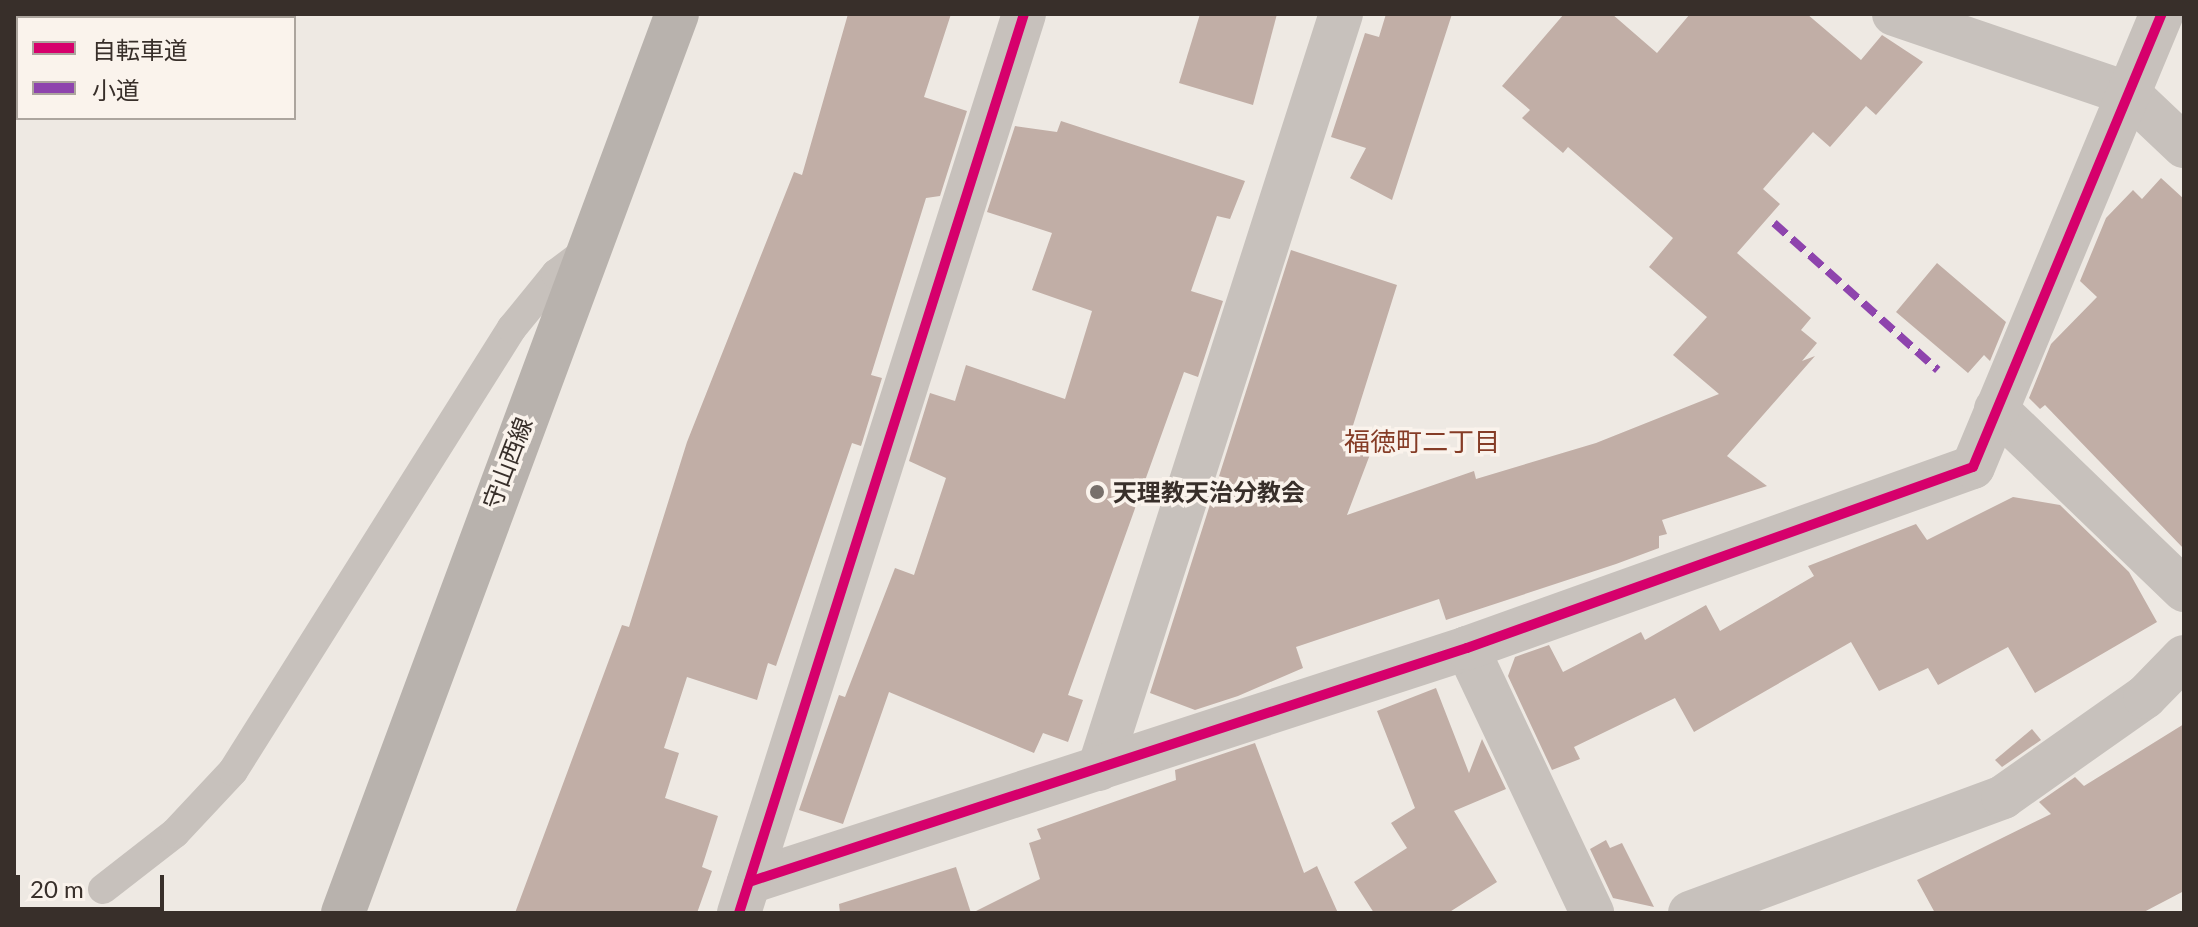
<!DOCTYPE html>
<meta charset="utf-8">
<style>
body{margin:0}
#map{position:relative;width:2198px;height:927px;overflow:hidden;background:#eee9e3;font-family:Lato,"Noto Sans JP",sans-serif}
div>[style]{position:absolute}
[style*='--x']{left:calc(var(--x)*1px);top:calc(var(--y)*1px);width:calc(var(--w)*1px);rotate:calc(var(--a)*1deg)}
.building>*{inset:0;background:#c1aea6}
.lane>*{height:30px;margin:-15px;padding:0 15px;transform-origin:15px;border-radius:15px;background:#c7c1bc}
.street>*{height:44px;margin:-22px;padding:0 22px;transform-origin:22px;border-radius:22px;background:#c7c1bc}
.secondary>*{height:44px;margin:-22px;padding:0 22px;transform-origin:22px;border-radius:22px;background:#b8b2ad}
.quiet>*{height:8px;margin-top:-4px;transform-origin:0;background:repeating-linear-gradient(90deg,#8e44ad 0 16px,transparent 0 24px)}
.cycleway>*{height:10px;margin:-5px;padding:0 5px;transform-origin:5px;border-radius:5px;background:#d6006c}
.dots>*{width:22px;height:22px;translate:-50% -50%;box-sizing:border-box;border:4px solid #faf3ec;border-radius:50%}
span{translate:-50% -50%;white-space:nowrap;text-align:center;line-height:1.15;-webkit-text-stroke:7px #faf3ec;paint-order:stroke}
.street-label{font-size:24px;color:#382f2a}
.poi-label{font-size:24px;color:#382f2a;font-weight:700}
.left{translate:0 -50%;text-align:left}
.neighbourhood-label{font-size:26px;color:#853c26}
.frame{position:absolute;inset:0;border:16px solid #382f2a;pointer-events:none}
.legend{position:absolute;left:16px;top:16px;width:280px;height:104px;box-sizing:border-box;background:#faf3ec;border:2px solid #aca59e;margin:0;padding:10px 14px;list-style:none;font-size:24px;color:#382f2a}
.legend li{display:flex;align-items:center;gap:16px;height:40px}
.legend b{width:40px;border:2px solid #aca59e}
.scale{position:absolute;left:16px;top:875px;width:148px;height:36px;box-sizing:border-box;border:4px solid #382f2a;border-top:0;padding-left:10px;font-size:24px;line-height:28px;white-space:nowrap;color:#382f2a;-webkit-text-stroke:6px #faf3ec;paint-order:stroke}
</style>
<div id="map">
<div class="building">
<div style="clip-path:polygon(848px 14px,951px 14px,924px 97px,967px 111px,940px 196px,926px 198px,871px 375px,882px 378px,861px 446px,852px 443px,776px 666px,768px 663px,757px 700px,687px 677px,664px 748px,679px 753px,665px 798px,718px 816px,702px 867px,712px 871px,697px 913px,515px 913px,622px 625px,629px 627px,687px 442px,794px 172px,802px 175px)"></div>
<div style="clip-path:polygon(1200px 14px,1277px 14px,1253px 105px,1179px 83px)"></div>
<div style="clip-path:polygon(1386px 14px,1452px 14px,1392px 200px,1350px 178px,1366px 148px,1331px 137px,1365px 33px,1379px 37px)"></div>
<div style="clip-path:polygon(1564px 14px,1612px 14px,1657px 53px,1690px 14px,1807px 14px,1861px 60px,1882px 35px,1923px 62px,1876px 115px,1866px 106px,1830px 147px,1813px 132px,1763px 189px,1780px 204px,1737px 253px,1811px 318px,1801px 330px,1817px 343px,1802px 361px,1815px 356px,1727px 456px,1767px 486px,1662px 520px,1667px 534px,1659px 536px,1659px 548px,1616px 564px,1446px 620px,1439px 599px,1296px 647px,1303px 668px,1238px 696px,1195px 710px,1150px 693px,1291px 250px,1397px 285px,1350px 435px,1374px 444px,1347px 515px,1474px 471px,1476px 479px,1596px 443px,1719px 394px,1673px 355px,1707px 317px,1649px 267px,1673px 238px,1568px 147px,1563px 153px,1522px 118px,1530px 110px,1502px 86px)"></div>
<div style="clip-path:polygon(1061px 121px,1245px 181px,1230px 219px,1217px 216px,1191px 291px,1223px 301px,1198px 377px,1184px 372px,1068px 695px,1083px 700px,1068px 742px,1043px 733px,1034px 753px,889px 692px,843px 824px,799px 810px,839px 695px,845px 697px,895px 568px,914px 575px,946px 478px,909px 461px,930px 393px,955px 401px,966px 365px,1065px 399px,1092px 311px,1032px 290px,1052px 233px,987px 212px,1015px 126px,1057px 132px)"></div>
<div style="clip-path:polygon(2161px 178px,2184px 199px,2184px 549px,2045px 405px,2040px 409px,2029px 398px,2051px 344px,2097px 297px,2080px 281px,2106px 218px,2133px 190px,2142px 199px)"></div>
<div style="clip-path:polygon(1937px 263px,2006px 322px,1990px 361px,1984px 355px,1968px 373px,1896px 312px)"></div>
<div style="clip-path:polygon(2013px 497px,2060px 505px,2129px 572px,2157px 622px,2035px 693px,2008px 647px,1938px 685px,1928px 668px,1879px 691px,1851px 642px,1694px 732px,1675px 698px,1574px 747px,1580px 759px,1552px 770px,1508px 676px,1515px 657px,1549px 645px,1563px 672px,1641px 632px,1645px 640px,1706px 605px,1720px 631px,1814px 576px,1808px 566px,1916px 524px,1927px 540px)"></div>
<div style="clip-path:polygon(1436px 688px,1469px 773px,1482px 739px,1506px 789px,1454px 811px,1497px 882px,1448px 913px,1374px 913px,1354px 882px,1407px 848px,1391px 823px,1415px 808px,1377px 711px)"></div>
<div style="clip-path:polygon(2184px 724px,2184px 891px,2142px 913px,1935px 913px,1917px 880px,2051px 814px,2039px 802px,2075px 777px,2084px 786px)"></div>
<div style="clip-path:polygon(2032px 729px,2041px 740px,2002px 767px,1995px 760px)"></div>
<div style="clip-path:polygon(1255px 743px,1304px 873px,1317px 866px,1338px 913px,972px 913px,1040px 879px,1029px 843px,1041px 839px,1037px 829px,1176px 780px,1175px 770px)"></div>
<div style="clip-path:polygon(1606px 840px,1610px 848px,1622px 843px,1654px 907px,1613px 898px,1590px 849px)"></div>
<div style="clip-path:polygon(956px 867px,971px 913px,840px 913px,839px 904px)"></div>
</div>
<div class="lane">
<div style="--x:103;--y:889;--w:91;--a:-37.9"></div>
<div style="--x:175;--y:833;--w:85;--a:-46.9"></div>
<div style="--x:233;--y:771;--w:524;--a:-57.8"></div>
<div style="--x:512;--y:328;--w:70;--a:-50.8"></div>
<div style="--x:556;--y:274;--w:40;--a:-37"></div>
</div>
<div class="street">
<div style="--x:1894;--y:14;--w:248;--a:18.8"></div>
<div style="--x:2129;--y:94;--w:76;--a:43.4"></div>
<div style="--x:1996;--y:409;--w:261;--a:43.9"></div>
<div style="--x:1467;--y:648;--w:293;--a:64.7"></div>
<div style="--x:1099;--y:769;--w:793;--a:-72.23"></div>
<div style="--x:749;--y:882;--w:755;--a:-18.05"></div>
<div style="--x:1467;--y:648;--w:537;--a:-19.68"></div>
<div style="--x:1973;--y:467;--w:491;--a:-67.4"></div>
<div style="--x:739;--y:913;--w:943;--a:-72.41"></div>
<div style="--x:1690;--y:913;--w:334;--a:-20.3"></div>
<div style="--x:2003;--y:797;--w:174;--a:-35.2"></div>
<div style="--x:2145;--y:697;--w:56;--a:-45.7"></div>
</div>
<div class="secondary">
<div style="--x:343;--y:913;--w:959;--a:-69.62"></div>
</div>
<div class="quiet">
<div style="--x:1774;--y:223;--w:220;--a:41.9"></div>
</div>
<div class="cycleway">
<div style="--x:749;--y:882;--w:755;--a:-18.05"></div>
<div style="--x:1467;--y:648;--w:537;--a:-19.68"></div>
<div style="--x:1973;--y:467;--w:491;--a:-67.4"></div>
<div style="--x:739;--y:913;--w:943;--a:-72.41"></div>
</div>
<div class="dots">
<div style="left:1097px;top:492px;background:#78706b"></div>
</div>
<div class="street-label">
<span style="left:507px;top:463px;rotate:-69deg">守山西線</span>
</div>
<div class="poi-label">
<span class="left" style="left:1113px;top:492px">天理教天治分教会</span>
</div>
<div class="neighbourhood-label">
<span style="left:1422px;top:442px">福徳町二丁目</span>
</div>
<div class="frame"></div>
<ul class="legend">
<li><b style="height:10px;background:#d6006c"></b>自転車道</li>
<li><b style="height:10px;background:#8e44ad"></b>小道</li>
</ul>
<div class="scale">20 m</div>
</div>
